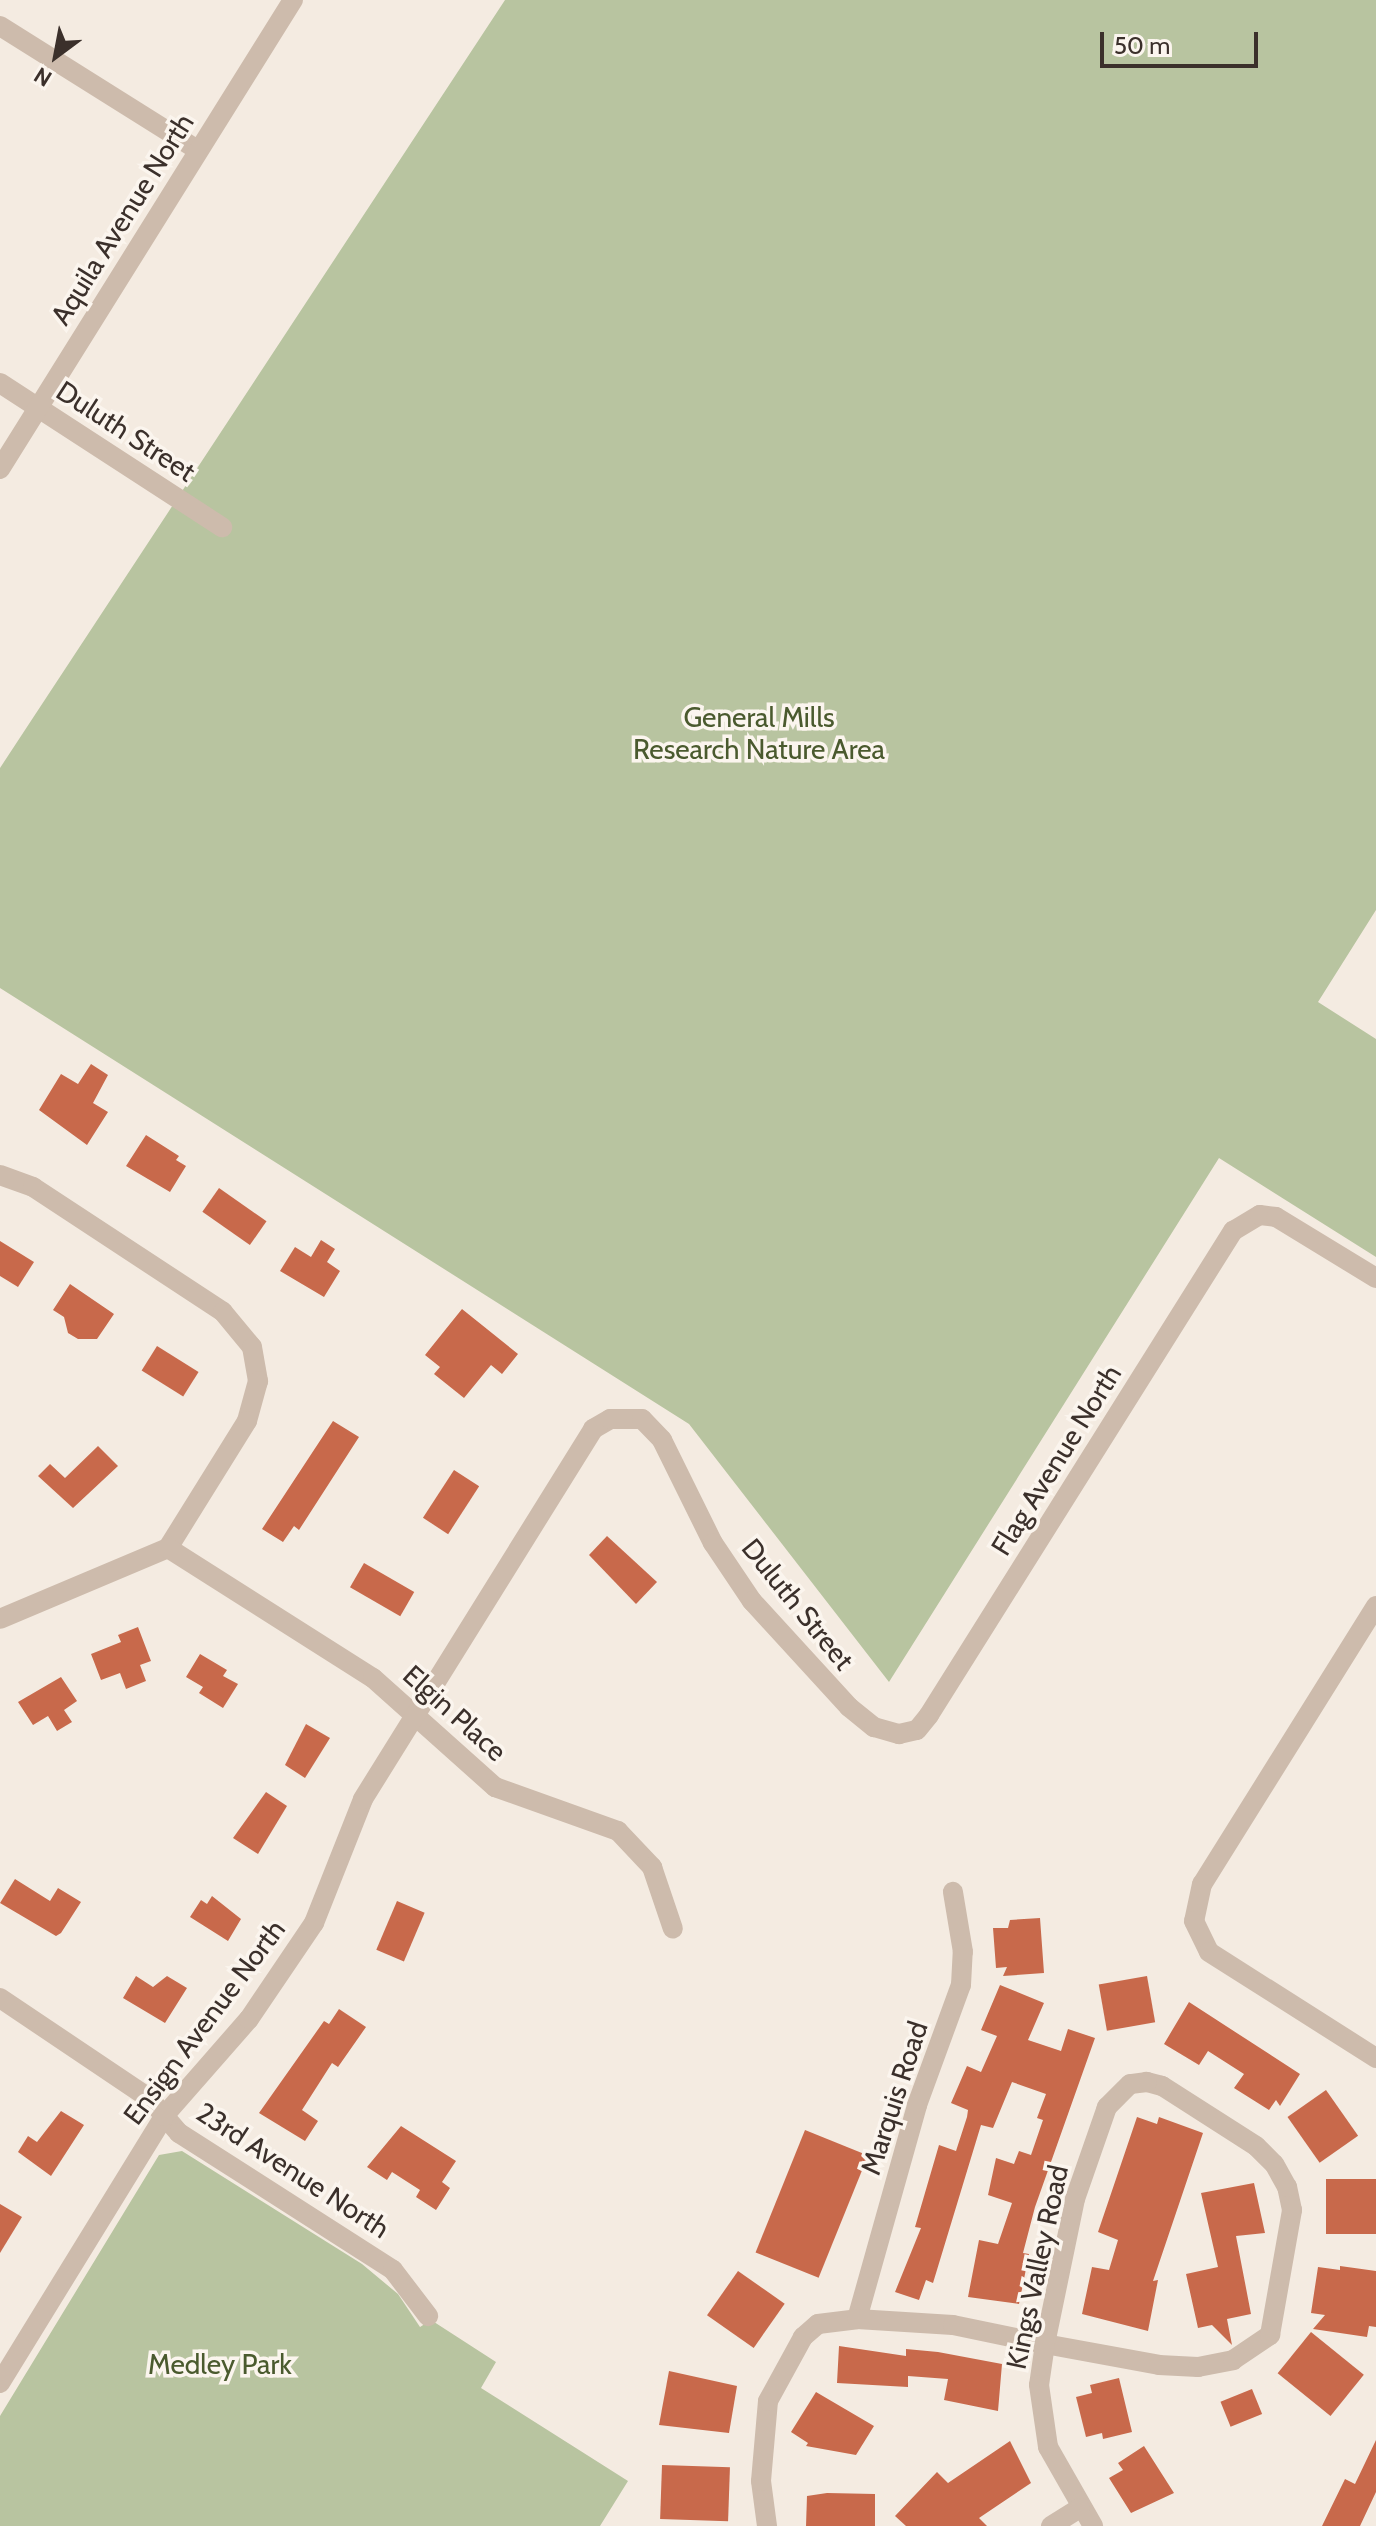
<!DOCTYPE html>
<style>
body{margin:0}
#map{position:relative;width:1376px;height:2526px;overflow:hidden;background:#f4ebe1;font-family:Cabin,sans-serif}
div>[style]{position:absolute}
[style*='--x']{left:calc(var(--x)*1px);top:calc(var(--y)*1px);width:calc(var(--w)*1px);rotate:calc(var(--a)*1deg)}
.green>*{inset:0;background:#b8c4a0}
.building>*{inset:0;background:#c8694b;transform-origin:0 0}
.minor>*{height:20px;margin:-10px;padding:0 10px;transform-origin:10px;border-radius:10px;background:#cdbbac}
span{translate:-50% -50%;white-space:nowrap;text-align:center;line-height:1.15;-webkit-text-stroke:7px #fbf5ee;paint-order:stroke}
.street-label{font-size:28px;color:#3b302b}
.park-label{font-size:28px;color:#4a5a2e}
.north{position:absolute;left:16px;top:16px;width:80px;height:80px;-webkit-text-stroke:6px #fbf5ee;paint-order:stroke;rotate:212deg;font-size:22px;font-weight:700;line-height:32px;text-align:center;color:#3b302b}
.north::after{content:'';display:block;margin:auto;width:28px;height:36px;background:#3b302b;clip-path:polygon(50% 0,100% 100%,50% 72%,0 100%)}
.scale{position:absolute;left:1100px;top:32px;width:158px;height:36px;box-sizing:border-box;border:4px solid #3b302b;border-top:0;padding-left:10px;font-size:24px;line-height:28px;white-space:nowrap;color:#3b302b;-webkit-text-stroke:6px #fbf5ee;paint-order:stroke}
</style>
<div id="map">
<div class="green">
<div style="clip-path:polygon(505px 0,1376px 0,1376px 910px,1318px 1002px,1376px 1039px,1376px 1257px,1219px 1158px,889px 1682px,689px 1424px,0 988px,0 768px)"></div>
<div style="clip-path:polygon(182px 2151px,362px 2264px,398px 2294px,420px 2327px,431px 2320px,496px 2362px,481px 2388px,628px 2481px,600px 2526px,0 2526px,0 2416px,159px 2155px)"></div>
</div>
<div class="building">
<div style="clip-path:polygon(91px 1064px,108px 1075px,93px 1103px,108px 1112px,87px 1145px,39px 1110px,61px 1074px,78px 1084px)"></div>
<div style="clip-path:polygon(146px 1135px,179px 1156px,176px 1160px,186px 1166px,170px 1192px,126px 1166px)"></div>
<div style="left:219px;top:1188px;width:58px;height:29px;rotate:35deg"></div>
<div style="clip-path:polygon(321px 1240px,335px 1249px,327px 1262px,340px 1271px,324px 1297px,280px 1271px,295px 1247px,311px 1257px)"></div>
<div style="clip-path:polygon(0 1241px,34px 1262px,18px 1287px,0 1276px)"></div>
<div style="clip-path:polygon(70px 1284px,114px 1314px,97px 1339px,78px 1339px,68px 1333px,64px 1317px,53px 1310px)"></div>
<div style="clip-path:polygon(462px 1309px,518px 1354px,502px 1374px,491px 1365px,464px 1398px,434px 1374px,440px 1367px,425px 1355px)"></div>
<div style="left:157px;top:1346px;width:49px;height:29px;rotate:32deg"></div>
<div style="clip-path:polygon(333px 1421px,359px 1437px,299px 1530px,294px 1526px,283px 1542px,262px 1529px)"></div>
<div style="clip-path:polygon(98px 1446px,118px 1466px,73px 1508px,38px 1476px,50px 1464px,65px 1478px)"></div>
<div style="left:454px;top:1470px;width:30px;height:57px;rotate:33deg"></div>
<div style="clip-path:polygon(607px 1536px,657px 1582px,636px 1604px,589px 1555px)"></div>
<div style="left:364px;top:1563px;width:58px;height:28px;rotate:30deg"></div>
<div style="clip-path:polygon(138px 1627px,151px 1661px,140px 1665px,146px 1681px,126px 1689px,120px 1673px,101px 1680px,91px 1654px,121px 1642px,118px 1635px)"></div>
<div style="clip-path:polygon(200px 1654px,227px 1670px,223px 1676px,238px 1684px,223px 1708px,199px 1693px,203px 1687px,186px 1677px)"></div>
<div style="clip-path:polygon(61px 1677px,77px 1701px,64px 1710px,72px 1722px,57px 1731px,48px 1716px,33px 1725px,18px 1702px)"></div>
<div style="clip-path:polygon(306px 1724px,330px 1738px,305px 1778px,285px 1765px)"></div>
<div style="clip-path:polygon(266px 1792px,287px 1806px,258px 1854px,233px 1838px)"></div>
<div style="clip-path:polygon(15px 1879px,50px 1901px,58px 1888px,81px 1902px,61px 1933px,56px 1936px,0 1903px)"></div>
<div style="clip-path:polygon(212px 1896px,241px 1919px,228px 1941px,190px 1917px,201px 1900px,207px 1904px)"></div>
<div style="left:397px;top:1901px;width:30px;height:53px;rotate:23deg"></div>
<div style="clip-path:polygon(1040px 1918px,1044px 1973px,1003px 1976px,1007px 1967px,996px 1968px,993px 1928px,1008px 1928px,1010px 1920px)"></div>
<div style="clip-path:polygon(136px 1976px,153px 1987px,167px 1976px,187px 1988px,165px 2023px,123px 1998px)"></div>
<div style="left:1147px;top:1976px;width:47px;height:49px;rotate:80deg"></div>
<div style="clip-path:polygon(1000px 1985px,1044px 2003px,1028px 2040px,1061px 2051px,1068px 2029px,1095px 2038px,1035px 2207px,1023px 2253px,1029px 2254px,1019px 2304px,968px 2297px,979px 2240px,998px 2244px,1012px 2203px,988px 2195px,996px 2158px,1014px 2164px,1019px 2151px,1031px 2155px,1043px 2120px,1037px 2118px,1046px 2094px,1012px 2082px,993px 2128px,981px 2125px,933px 2283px,926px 2280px,919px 2300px,895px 2292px,921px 2228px,915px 2227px,939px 2145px,956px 2151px,967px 2117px,968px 2110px,951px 2103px,967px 2066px,981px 2072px,997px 2036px,981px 2030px)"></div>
<div style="clip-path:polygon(1189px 2002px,1300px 2074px,1280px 2106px,1276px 2100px,1269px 2110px,1234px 2088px,1244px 2074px,1208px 2051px,1199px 2065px,1164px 2044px)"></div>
<div style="clip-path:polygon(339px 2009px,366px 2027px,338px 2067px,332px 2063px,302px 2110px,318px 2121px,305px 2141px,259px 2113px,324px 2021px,329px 2024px)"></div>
<div style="left:1326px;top:2090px;width:56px;height:47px;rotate:55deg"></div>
<div style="clip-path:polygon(61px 2111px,84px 2125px,51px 2176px,18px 2152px,28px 2136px,37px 2142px)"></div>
<div style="clip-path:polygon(1137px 2117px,1157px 2124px,1159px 2117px,1203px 2133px,1153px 2281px,1158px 2280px,1148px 2331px,1082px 2314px,1092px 2267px,1109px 2270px,1118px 2240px,1098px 2232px)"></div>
<div style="clip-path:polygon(401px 2126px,456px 2161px,442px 2182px,450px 2188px,436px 2210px,416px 2197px,420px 2190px,392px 2172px,387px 2180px,367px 2167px)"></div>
<div style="left:805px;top:2130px;width:68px;height:132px;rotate:22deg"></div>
<div style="left:1376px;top:2179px;width:55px;height:50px;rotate:90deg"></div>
<div style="clip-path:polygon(1254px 2183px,1265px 2233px,1236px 2236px,1251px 2314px,1227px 2319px,1232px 2345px,1212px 2325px,1198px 2328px,1186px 2274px,1218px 2267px,1201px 2193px)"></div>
<div style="clip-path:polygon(0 2204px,22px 2217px,0 2253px)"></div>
<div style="clip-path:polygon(1340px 2266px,1376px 2271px,1376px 2327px,1369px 2326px,1367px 2337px,1313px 2329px,1325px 2315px,1311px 2313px,1318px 2267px,1340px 2270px)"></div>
<div style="left:738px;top:2271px;width:57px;height:54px;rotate:35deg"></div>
<div style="left:1311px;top:2332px;width:68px;height:53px;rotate:39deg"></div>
<div style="clip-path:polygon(839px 2346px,906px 2356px,906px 2349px,938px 2352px,1002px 2364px,998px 2411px,944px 2400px,948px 2379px,908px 2376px,908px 2387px,837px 2383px)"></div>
<div style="clip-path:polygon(669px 2371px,737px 2386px,729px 2433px,659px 2425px)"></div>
<div style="clip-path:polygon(1119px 2378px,1132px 2432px,1103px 2439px,1102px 2433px,1086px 2437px,1076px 2397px,1092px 2393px,1090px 2385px)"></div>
<div style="left:1252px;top:2389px;width:27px;height:34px;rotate:68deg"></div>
<div style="clip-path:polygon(816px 2392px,874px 2426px,856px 2455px,806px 2446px,808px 2443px,791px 2432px)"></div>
<div style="clip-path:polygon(1376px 2440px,1376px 2492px,1360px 2526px,1322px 2526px,1345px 2479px,1355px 2484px)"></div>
<div style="clip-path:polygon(1010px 2441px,1031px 2483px,979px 2518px,987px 2526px,906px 2526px,895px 2516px,937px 2472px,948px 2483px)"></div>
<div style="clip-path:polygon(1144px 2446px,1174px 2493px,1131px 2513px,1109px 2478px,1123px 2470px,1118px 2463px)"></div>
<div style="left:662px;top:2465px;width:68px;height:54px;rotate:2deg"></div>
<div style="clip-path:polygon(827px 2493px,875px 2494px,875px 2526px,806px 2526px,807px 2496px)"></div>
</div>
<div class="minor">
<div style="--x:0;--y:26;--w:234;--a:32.1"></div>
<div style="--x:0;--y:383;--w:265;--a:33"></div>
<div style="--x:0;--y:469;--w:553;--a:-58.01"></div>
<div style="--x:0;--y:1175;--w:35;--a:20"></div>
<div style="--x:33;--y:1187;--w:227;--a:33.3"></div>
<div style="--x:223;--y:1312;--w:45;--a:50.4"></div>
<div style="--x:252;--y:1347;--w:35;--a:80"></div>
<div style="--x:258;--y:1381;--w:41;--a:105.4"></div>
<div style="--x:247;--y:1421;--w:150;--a:121.9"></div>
<div style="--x:168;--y:1548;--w:182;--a:157.1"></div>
<div style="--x:168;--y:1548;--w:243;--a:32.4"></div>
<div style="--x:373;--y:1678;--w:164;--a:41.8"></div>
<div style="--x:495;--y:1787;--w:131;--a:19.7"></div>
<div style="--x:618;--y:1831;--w:50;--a:46.6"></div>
<div style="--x:652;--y:1867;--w:65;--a:71.3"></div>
<div style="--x:1376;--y:1606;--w:328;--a:122"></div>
<div style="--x:1202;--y:1884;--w:38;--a:102"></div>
<div style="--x:1194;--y:1921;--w:34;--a:64"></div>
<div style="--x:1209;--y:1952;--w:198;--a:32.4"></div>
<div style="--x:0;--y:1998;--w:179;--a:33.9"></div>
<div style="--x:149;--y:2098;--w:46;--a:49.4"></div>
<div style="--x:179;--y:2133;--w:254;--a:32.6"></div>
<div style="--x:393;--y:2270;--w:58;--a:52.7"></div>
<div style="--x:857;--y:2319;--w:222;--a:-74.3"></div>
<div style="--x:917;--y:2105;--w:128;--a:-69.9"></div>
<div style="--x:961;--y:1985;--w:33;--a:-87"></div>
<div style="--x:963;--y:1952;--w:61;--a:-99.5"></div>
<div style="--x:0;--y:2383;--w:313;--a:-58.4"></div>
<div style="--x:164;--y:2116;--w:129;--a:-48.8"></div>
<div style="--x:249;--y:2019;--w:116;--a:-55.9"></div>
<div style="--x:314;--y:1923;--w:133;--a:-68.4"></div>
<div style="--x:363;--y:1799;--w:436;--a:-58.1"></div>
<div style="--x:593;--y:1429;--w:20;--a:-30"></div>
<div style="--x:610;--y:1419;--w:32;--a:0"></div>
<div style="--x:642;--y:1419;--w:29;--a:46"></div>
<div style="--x:662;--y:1440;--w:115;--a:63.7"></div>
<div style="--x:713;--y:1543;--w:70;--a:56.1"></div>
<div style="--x:752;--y:1601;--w:144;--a:47.5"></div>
<div style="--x:849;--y:1707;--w:32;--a:39"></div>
<div style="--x:874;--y:1727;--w:26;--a:16"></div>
<div style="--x:899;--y:1734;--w:18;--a:-13"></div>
<div style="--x:917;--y:1730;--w:19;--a:-51"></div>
<div style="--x:929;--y:1715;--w:572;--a:-57.87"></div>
<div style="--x:1233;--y:1231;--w:31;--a:-31"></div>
<div style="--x:1260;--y:1215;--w:16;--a:7"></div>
<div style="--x:1276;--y:1217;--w:117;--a:31.4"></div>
<div style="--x:767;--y:2526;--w:45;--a:-97.6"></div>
<div style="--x:761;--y:2481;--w:80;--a:-85"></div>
<div style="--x:768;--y:2401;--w:73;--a:-61.3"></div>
<div style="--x:803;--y:2337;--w:20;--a:-41"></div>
<div style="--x:818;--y:2324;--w:39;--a:-7"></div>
<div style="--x:857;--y:2319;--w:96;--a:3.6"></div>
<div style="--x:953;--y:2325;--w:94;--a:11.7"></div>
<div style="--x:1045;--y:2344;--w:116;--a:10.4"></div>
<div style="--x:1159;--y:2365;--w:39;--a:3"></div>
<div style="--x:1198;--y:2367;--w:36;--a:-11"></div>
<div style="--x:1233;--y:2360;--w:45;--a:-34"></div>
<div style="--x:1270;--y:2335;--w:127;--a:-80"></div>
<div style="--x:1292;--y:2210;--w:24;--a:-102"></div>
<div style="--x:1287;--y:2187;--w:26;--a:-119"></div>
<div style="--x:1274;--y:2164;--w:25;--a:-135"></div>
<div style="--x:1256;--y:2146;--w:112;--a:-147.4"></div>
<div style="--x:1162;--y:2086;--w:16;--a:-165"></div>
<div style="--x:1147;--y:2082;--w:17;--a:173"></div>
<div style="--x:1130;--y:2084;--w:33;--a:135"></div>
<div style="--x:1107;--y:2107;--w:97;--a:109.2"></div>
<div style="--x:1075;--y:2199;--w:148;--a:101.7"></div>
<div style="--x:1045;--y:2344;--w:41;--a:98.3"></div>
<div style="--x:1039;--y:2385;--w:63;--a:81.7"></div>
<div style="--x:1048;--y:2447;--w:91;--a:60.3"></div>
<div style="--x:1051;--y:2526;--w:34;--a:-32"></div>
</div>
<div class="street-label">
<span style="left:122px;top:219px;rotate:-58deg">Aquila Avenue North</span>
<span style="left:126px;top:431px;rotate:33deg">Duluth Street</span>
<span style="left:1056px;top:1460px;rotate:-58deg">Flag Avenue North</span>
<span style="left:798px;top:1604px;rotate:51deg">Duluth Street</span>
<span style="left:455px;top:1713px;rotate:42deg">Elgin Place</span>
<span style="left:204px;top:2022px;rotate:-53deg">Ensign Avenue North</span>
<span style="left:894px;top:2098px;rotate:-72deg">Marquis Road</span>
<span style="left:293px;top:2170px;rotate:33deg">23rd Avenue North</span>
<span style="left:1037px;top:2267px;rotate:-78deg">Kings Valley Road</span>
</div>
<div class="park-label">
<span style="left:759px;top:733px">General Mills<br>Research Nature Area</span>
<span style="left:220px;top:2364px">Medley Park</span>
</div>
<div class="north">N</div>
<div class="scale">50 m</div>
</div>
